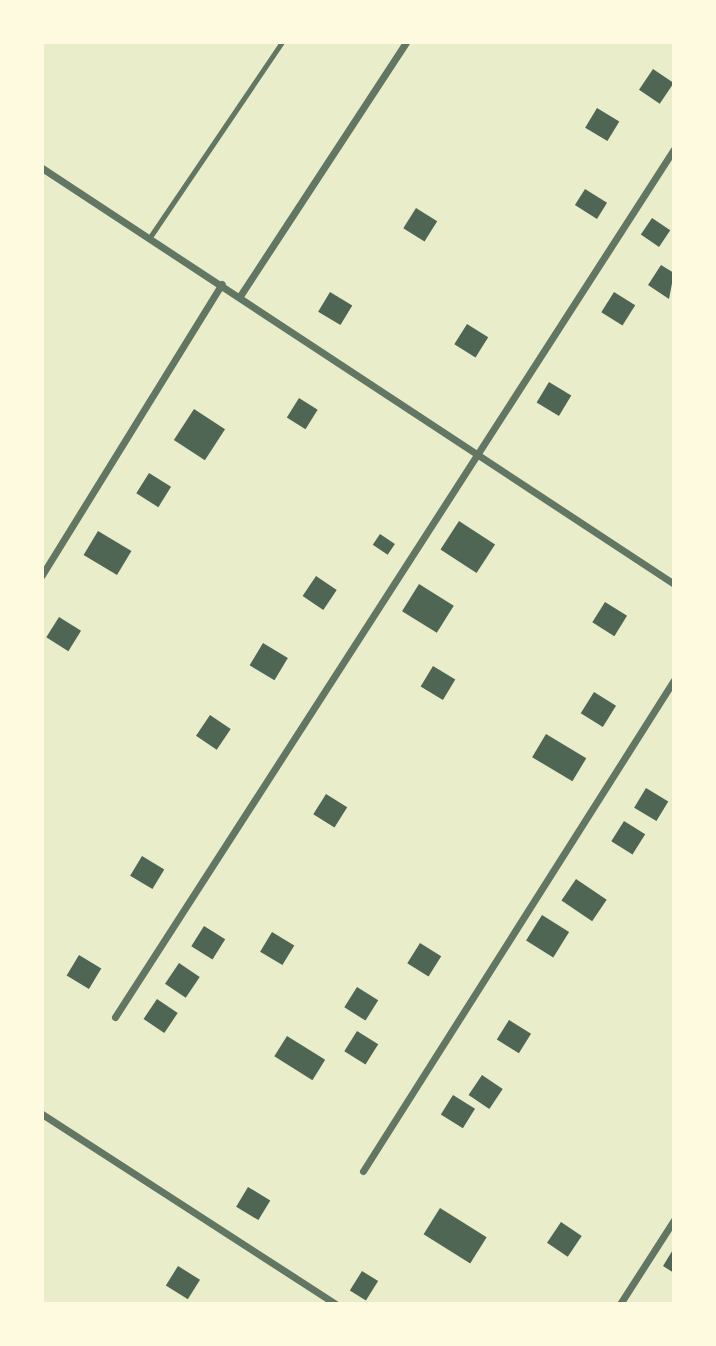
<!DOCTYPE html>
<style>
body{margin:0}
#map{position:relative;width:716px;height:1346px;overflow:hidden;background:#e9edc9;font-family:"Exo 2",sans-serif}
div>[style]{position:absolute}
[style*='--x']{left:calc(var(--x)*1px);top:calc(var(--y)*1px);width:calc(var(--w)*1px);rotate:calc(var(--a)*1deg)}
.building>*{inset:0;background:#4f6655;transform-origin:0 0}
.service>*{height:5px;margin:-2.5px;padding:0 2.5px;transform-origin:2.5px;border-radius:2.5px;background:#617663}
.minor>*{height:7px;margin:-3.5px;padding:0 3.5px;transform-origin:3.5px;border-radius:3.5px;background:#617663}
span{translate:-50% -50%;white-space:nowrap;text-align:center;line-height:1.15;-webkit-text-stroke:5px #fefae0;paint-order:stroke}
.frame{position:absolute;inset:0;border:44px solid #fefae0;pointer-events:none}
</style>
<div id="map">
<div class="building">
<div style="left:653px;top:69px;width:25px;height:25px;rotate:34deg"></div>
<div style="left:597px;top:108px;width:26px;height:23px;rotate:31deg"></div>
<div style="left:585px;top:189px;width:26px;height:19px;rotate:32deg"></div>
<div style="left:416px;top:208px;width:25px;height:24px;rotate:32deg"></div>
<div style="left:652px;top:218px;width:22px;height:20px;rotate:34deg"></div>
<div style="clip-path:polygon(661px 265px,674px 273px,669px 299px,648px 285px)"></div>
<div style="left:330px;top:292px;width:26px;height:23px;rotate:31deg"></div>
<div style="left:614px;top:292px;width:25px;height:24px;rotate:32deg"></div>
<div style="left:467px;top:324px;width:25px;height:24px;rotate:32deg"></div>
<div style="left:549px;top:382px;width:26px;height:24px;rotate:31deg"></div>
<div style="left:299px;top:398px;width:22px;height:23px;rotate:32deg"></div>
<div style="left:194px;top:409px;width:37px;height:37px;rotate:33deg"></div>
<div style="left:149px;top:473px;width:26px;height:24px;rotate:32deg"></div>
<div style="left:459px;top:521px;width:43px;height:34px;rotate:33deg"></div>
<div style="left:98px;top:531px;width:39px;height:28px;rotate:31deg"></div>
<div style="left:380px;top:534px;width:18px;height:13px;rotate:34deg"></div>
<div style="left:316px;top:576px;width:25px;height:24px;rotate:34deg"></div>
<div style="left:419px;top:584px;width:41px;height:32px;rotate:32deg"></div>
<div style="left:605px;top:602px;width:26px;height:24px;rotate:32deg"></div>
<div style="left:59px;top:617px;width:26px;height:24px;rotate:32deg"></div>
<div style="left:263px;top:643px;width:29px;height:26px;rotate:31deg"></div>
<div style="left:433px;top:666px;width:26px;height:24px;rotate:31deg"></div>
<div style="left:594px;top:692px;width:26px;height:25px;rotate:32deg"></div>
<div style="left:210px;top:715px;width:25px;height:25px;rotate:34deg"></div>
<div style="left:546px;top:734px;width:47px;height:27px;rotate:31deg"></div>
<div style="left:646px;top:788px;width:26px;height:23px;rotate:31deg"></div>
<div style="left:326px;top:794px;width:25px;height:24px;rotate:32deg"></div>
<div style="left:624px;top:821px;width:25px;height:24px;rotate:32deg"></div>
<div style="left:142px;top:856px;width:26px;height:23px;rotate:31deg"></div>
<div style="left:576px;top:879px;width:37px;height:26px;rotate:34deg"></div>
<div style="left:542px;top:915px;width:32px;height:30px;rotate:32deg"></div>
<div style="left:204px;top:926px;width:25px;height:24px;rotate:32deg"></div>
<div style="left:272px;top:932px;width:26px;height:23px;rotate:31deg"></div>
<div style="left:420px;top:943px;width:25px;height:24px;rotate:32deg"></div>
<div style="left:79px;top:955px;width:26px;height:24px;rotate:31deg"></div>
<div style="left:179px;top:963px;width:25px;height:25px;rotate:34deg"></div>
<div style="left:357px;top:987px;width:25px;height:24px;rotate:32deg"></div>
<div style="left:157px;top:999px;width:25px;height:24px;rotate:34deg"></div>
<div style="left:509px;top:1020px;width:26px;height:23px;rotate:32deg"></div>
<div style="left:357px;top:1031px;width:25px;height:24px;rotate:32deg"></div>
<div style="left:287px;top:1036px;width:45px;height:24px;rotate:32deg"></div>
<div style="left:482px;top:1075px;width:25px;height:24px;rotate:34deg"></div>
<div style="left:453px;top:1095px;width:26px;height:23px;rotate:32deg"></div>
<div style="left:248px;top:1187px;width:26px;height:23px;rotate:31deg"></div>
<div style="left:440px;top:1208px;width:55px;height:31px;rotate:32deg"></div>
<div style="left:561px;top:1222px;width:25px;height:25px;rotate:34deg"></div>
<div style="clip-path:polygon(674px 1248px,674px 1273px,663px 1266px)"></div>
<div style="left:178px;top:1266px;width:26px;height:23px;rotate:32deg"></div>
<div style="left:362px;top:1271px;width:19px;height:23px;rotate:32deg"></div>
</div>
<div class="service">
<div style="--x:150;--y:237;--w:235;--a:-55.9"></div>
</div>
<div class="minor">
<div style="--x:42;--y:168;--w:757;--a:33.35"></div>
<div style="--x:240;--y:296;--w:303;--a:-56.8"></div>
<div style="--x:42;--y:575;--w:342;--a:-58.3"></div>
<div style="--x:115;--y:1017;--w:1032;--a:-57.22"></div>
<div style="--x:42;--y:1114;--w:350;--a:32.9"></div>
<div style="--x:363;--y:1171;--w:581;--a:-57.65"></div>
<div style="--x:620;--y:1304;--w:100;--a:-57.3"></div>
</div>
<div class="frame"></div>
</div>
